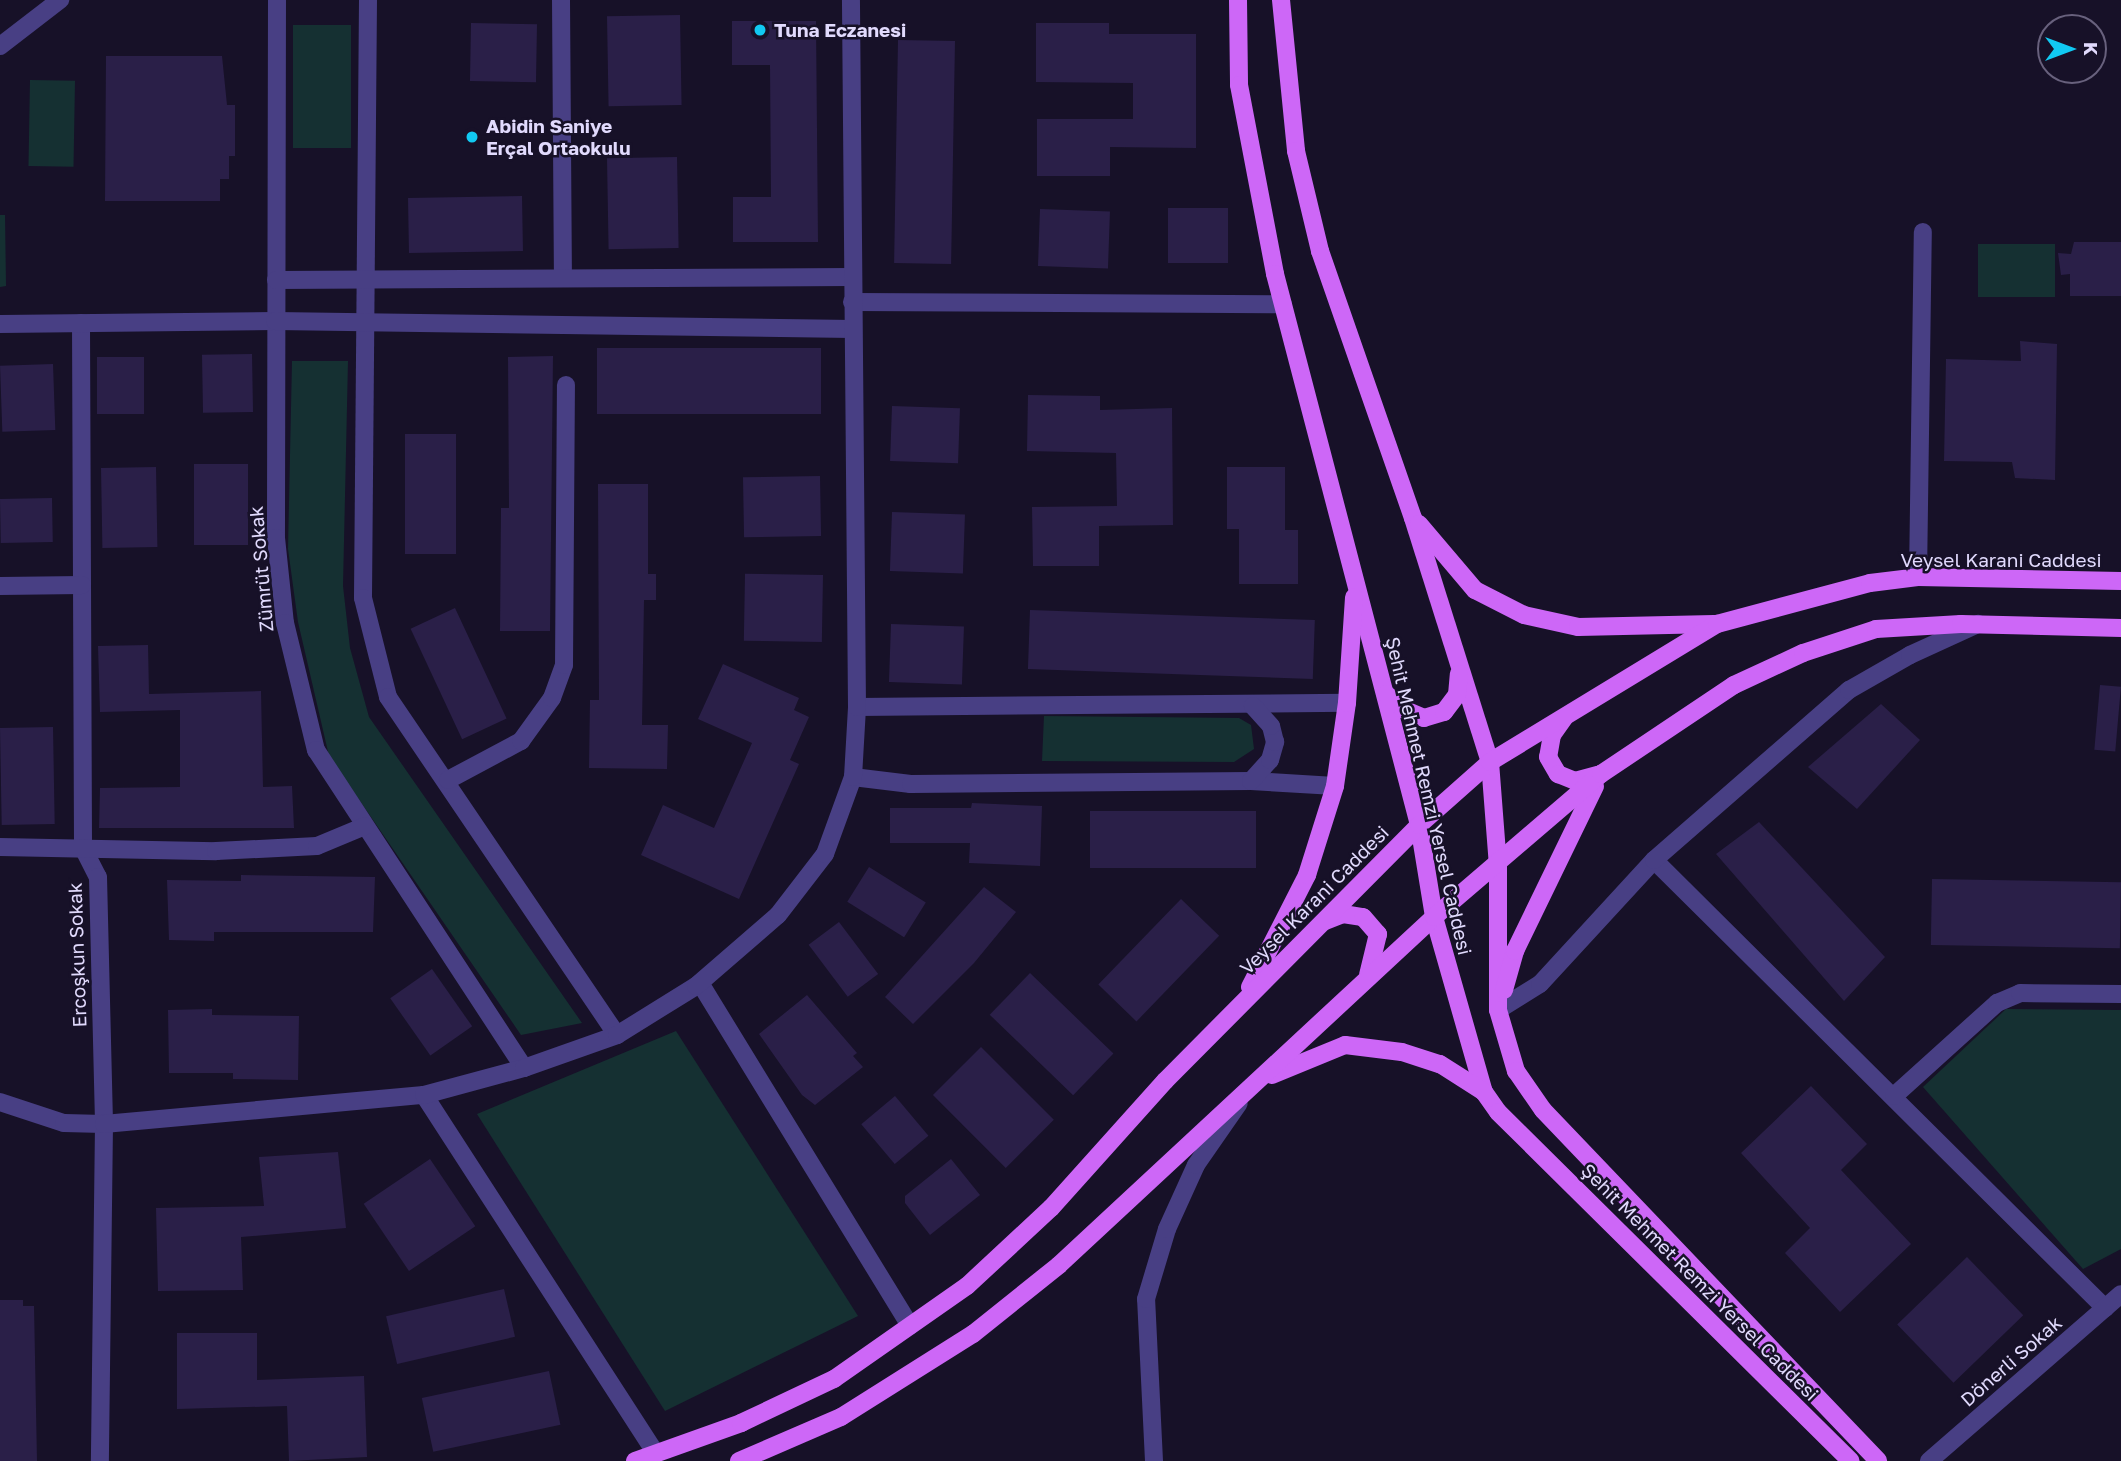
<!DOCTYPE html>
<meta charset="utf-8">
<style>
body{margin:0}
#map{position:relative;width:2121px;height:1461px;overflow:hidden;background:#171128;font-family:"Golos Text",sans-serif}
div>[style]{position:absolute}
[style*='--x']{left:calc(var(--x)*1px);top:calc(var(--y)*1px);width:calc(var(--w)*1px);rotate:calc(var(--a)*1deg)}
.green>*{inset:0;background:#153032;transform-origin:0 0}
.building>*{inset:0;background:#2a1f48;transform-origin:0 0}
.minor>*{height:18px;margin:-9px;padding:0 9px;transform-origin:9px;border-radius:9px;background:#483f84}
.major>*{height:18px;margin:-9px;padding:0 9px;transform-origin:9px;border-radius:9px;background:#cd67f7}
.dots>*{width:19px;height:19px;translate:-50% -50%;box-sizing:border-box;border:4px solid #171128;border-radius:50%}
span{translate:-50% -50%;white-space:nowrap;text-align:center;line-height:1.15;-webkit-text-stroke:5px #171128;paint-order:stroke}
.poi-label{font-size:19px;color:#e1dafd;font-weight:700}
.left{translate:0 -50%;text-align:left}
.street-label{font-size:19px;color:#e1dafd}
.north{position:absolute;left:2037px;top:14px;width:70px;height:70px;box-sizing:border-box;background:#171128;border:2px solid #68617d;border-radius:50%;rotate:90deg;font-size:19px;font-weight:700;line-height:28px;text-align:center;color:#e1dafd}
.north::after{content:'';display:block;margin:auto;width:24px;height:32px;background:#11c9f2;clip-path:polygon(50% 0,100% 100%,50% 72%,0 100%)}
</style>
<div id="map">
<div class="green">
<div style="left:293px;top:25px;width:58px;height:123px"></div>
<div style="left:30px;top:80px;width:45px;height:86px;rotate:1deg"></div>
<div style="clip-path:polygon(0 215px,5px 215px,6px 286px,0 287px)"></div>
<div style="left:1978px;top:244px;width:77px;height:53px"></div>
<div style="clip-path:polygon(292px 361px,348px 361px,343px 586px,350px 648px,369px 717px,582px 1023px,521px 1035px,329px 756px,298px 622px,288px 549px)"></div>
<div style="clip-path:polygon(1044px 716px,1239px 718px,1251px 725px,1254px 749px,1234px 762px,1042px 761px)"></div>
<div style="clip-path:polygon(2006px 1009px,2121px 1010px,2121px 1249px,2083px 1269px,1923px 1087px)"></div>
<div style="clip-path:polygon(676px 1031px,858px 1316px,665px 1411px,477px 1114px)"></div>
</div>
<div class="building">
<div style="left:680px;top:15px;width:90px;height:73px;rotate:89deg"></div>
<div style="clip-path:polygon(732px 21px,816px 21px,818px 242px,733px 242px,733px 197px,771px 197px,770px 65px,732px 65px)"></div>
<div style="left:471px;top:23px;width:66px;height:58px;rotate:1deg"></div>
<div style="clip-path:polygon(1036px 23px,1109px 23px,1109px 34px,1196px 34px,1196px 148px,1110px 147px,1110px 176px,1037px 176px,1037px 119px,1133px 119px,1133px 83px,1036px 82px)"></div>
<div style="left:898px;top:40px;width:57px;height:223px;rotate:1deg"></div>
<div style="clip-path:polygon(106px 56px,222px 56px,227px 105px,235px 105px,235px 156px,229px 156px,229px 179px,220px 179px,220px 201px,105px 201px)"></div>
<div style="left:677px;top:157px;width:91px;height:70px;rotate:89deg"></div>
<div style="left:522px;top:196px;width:55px;height:114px;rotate:89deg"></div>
<div style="left:1168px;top:208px;width:60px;height:55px"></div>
<div style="left:1040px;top:209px;width:70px;height:57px;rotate:2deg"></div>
<div style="clip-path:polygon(2074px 242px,2121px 242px,2121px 296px,2070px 296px,2070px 274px,2061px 275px,2058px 253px,2071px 254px)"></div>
<div style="clip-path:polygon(2020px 341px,2057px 344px,2055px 480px,2015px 478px,2012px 462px,1944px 461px,1946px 359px,2021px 361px)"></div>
<div style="left:821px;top:348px;width:66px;height:224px;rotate:90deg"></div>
<div style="left:252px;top:354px;width:58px;height:50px;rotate:89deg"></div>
<div style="clip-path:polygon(553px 356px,550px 631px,500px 631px,501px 508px,509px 508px,508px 357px)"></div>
<div style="left:97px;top:357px;width:47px;height:57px"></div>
<div style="left:53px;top:364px;width:66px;height:53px;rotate:88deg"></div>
<div style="clip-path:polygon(1028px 395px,1100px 396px,1100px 410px,1172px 408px,1173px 525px,1099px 526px,1099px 566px,1033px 566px,1032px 507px,1117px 506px,1116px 453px,1027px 451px)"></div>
<div style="left:892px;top:406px;width:68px;height:55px;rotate:2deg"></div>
<div style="left:405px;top:434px;width:51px;height:120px"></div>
<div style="left:194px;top:464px;width:54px;height:81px"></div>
<div style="left:156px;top:467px;width:80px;height:55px;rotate:89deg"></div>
<div style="clip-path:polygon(1227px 467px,1285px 467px,1285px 530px,1298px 530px,1298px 584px,1239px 584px,1239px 529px,1227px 529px)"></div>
<div style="left:820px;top:476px;width:60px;height:77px;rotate:89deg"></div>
<div style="clip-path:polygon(598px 484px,648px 484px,648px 574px,656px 574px,656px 600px,644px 600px,642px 725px,668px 725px,667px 769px,589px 768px,590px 700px,599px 700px)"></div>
<div style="left:52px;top:498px;width:44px;height:52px;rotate:89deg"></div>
<div style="left:892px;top:512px;width:73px;height:59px;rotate:2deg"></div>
<div style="left:823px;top:575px;width:67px;height:78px;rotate:91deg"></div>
<div style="left:455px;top:608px;width:122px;height:49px;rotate:65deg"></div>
<div style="left:1030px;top:610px;width:285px;height:59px;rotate:2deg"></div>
<div style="left:891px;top:624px;width:73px;height:58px;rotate:2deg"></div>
<div style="clip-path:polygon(148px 645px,149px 694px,261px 691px,263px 787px,292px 786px,294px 828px,99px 828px,100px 788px,180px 787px,180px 710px,100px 712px,98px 646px)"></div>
<div style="clip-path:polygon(723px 664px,799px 698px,794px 710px,809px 717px,790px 760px,799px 764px,739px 899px,641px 855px,663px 805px,714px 828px,752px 743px,698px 719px)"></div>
<div style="left:2100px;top:685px;width:21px;height:65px;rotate:5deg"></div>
<div style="clip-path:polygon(1881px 704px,1920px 740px,1857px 809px,1808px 767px)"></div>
<div style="left:53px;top:727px;width:97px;height:53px;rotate:89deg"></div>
<div style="clip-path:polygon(972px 803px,1042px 806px,1040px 866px,969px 863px,970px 843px,890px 843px,890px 808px,971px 808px)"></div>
<div style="left:1090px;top:811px;width:166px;height:57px"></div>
<div style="clip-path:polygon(1759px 822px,1885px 957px,1844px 1001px,1716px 854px)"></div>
<div style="left:869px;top:867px;width:67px;height:41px;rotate:32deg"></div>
<div style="clip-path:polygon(241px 875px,375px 877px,373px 932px,214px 932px,214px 941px,169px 940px,167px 880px,241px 881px)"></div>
<div style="left:1932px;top:879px;width:189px;height:66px;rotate:1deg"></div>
<div style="clip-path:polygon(984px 887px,1016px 912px,974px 963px,913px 1024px,885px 997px)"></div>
<div style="left:1181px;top:899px;width:53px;height:119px;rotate:44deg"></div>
<div style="left:839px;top:922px;width:65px;height:38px;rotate:53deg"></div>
<div style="left:432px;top:969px;width:70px;height:51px;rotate:55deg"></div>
<div style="left:1030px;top:973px;width:116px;height:58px;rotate:44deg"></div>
<div style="clip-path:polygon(807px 995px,857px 1053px,853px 1056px,863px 1067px,815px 1105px,802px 1095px,759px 1034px)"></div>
<div style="clip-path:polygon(212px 1009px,212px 1015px,299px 1016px,298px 1080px,233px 1079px,233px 1073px,169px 1073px,168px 1010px)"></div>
<div style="left:981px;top:1047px;width:103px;height:68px;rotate:45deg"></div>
<div style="clip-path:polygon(1811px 1086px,1867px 1144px,1841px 1170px,1911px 1244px,1840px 1312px,1785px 1253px,1810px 1228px,1741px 1153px)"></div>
<div style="left:895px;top:1096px;width:52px;height:44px;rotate:50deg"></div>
<div style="clip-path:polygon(338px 1152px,346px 1228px,241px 1237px,243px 1290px,158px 1291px,156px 1208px,264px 1206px,259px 1157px)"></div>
<div style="left:430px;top:1159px;width:81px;height:80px;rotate:56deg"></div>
<div style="clip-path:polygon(951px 1159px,980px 1195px,930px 1235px,905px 1203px,905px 1196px)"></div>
<div style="left:1967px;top:1257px;width:81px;height:97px;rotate:46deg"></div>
<div style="left:504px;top:1289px;width:49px;height:121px;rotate:77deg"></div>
<div style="clip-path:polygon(0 1300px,23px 1300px,23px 1306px,34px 1306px,37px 1461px,0 1461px)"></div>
<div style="clip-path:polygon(177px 1333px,257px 1333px,257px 1380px,364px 1376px,367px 1457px,289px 1461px,287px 1406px,177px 1409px)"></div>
<div style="left:549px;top:1371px;width:55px;height:130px;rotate:78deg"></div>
</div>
<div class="minor">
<div style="--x:277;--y:0;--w:538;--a:90.11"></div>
<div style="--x:276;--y:538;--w:85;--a:84"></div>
<div style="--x:285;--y:623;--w:131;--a:76.3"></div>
<div style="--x:316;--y:750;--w:380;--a:56.8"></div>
<div style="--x:368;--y:0;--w:598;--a:90.48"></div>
<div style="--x:363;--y:598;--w:102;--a:75.8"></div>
<div style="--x:388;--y:697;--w:408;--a:55.9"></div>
<div style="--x:561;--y:0;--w:278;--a:89.6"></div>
<div style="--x:0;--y:46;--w:76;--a:-37.5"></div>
<div style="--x:276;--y:280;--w:576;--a:-0.3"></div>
<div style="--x:852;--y:302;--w:431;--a:0.3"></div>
<div style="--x:81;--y:323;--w:525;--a:89.78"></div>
<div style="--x:83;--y:848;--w:33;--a:63"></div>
<div style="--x:98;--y:877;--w:247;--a:88.6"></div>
<div style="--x:104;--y:1124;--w:337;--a:90.7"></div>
<div style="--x:0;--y:324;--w:275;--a:-0.6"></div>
<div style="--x:275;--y:321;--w:578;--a:0.79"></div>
<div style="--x:1918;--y:577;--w:345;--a:-89.2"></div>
<div style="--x:0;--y:586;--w:82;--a:-0.7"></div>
<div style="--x:857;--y:707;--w:490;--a:-0.5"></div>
<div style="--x:853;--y:777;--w:58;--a:6.9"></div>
<div style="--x:911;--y:784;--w:340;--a:-0.5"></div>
<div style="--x:1251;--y:781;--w:84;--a:3.4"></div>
<div style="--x:448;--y:780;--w:83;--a:-28.1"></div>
<div style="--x:521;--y:741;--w:53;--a:-54.2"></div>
<div style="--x:552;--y:698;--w:35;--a:-70"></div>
<div style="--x:564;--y:665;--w:280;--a:-89.6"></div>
<div style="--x:1251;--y:781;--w:28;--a:-48"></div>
<div style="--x:1270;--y:760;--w:19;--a:-74"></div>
<div style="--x:1275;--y:742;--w:16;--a:-104"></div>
<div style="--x:1271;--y:726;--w:27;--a:-132"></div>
<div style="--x:0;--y:847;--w:216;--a:1.1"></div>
<div style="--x:216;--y:851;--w:101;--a:-2.8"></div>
<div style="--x:317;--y:846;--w:52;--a:-22.6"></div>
<div style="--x:1654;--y:860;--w:636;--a:44.81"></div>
<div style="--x:700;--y:983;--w:402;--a:58.5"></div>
<div style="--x:1498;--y:1010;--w:49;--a:-31.8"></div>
<div style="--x:1540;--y:984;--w:168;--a:-47.4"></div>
<div style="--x:1654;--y:860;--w:259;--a:-41.1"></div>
<div style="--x:1849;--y:690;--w:70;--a:-29.8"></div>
<div style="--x:1910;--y:655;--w:75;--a:-24.5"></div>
<div style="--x:424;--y:1095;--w:427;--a:57.1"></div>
<div style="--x:1894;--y:1096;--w:139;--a:-42.1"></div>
<div style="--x:1997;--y:1003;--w:25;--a:-23"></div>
<div style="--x:2020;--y:993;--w:101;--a:0.6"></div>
<div style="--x:0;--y:1102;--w:67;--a:18.2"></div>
<div style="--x:64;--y:1123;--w:40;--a:1.4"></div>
<div style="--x:104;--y:1124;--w:321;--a:-5.2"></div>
<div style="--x:424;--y:1095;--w:104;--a:-15.1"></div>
<div style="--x:524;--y:1068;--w:99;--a:-19.5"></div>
<div style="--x:617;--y:1035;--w:93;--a:-31.8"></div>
<div style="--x:696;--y:986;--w:108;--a:-40.9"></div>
<div style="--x:778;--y:915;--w:77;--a:-52.4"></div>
<div style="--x:825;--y:854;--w:82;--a:-70"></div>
<div style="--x:853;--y:777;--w:70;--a:-86.7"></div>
<div style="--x:857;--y:707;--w:707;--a:-90.49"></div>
<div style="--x:1154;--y:1461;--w:162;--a:-92.8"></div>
<div style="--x:1146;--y:1299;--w:73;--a:-73.3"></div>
<div style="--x:1167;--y:1229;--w:70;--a:-65.6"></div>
<div style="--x:1196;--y:1165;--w:75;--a:-55.3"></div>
<div style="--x:1929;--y:1461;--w:254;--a:-41"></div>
</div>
<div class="major">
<div style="--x:1238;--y:0;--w:85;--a:89.3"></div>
<div style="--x:1239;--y:85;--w:192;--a:79.2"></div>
<div style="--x:1275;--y:274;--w:570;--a:75.35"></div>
<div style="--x:1419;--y:825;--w:93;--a:80.7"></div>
<div style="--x:1434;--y:917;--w:182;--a:74.1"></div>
<div style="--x:1484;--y:1092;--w:24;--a:55"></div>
<div style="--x:1498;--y:1112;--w:496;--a:44.7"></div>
<div style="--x:1281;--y:0;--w:152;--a:84.3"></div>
<div style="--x:1296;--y:151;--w:103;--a:76.5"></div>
<div style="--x:1320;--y:251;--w:283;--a:70.8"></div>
<div style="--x:1413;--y:518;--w:256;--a:72.5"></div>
<div style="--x:1490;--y:762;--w:104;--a:85.6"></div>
<div style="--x:1498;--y:866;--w:144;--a:90"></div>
<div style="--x:1498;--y:1010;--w:64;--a:73.6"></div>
<div style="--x:1516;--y:1071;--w:47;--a:55.3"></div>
<div style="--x:1543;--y:1110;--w:485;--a:46.3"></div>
<div style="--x:1419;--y:524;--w:87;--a:49.7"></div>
<div style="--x:1475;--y:590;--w:55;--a:27"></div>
<div style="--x:1524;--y:615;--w:55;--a:12.5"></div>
<div style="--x:1578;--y:627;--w:136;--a:-1.3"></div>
<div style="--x:1386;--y:694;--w:23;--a:41"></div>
<div style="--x:1403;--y:709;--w:23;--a:23"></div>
<div style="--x:1424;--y:718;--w:21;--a:-17"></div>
<div style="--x:1444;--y:712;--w:21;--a:-53"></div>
<div style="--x:1457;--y:695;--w:21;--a:-85"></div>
<div style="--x:1564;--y:718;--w:21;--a:125"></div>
<div style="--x:1552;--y:735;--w:22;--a:100"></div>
<div style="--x:1548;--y:757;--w:20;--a:60"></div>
<div style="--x:1558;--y:774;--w:18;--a:22"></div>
<div style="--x:1575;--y:781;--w:24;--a:-15"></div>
<div style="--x:1325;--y:921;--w:19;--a:-21"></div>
<div style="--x:1343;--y:914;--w:20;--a:9"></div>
<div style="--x:1363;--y:917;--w:23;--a:49"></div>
<div style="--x:1378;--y:934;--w:42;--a:103.7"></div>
<div style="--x:1250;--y:987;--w:126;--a:-63"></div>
<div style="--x:1307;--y:875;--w:93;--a:-72.5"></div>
<div style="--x:1335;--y:786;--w:84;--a:-81.8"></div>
<div style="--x:1347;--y:703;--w:106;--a:-86.2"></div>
<div style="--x:1504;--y:990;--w:41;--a:-74.2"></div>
<div style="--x:1515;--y:951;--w:183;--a:-64.1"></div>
<div style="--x:1272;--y:1075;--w:79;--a:-22.3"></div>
<div style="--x:1345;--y:1045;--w:57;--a:7"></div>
<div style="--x:1402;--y:1052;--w:40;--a:18"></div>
<div style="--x:1440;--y:1064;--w:52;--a:32.5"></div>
<div style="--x:635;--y:1461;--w:113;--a:-19.7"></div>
<div style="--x:741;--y:1423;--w:103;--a:-25.3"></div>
<div style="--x:834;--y:1379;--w:162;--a:-35"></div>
<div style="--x:967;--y:1286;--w:115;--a:-42.9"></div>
<div style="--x:1051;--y:1208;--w:171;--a:-48.1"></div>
<div style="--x:1165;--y:1081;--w:361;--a:-45.2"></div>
<div style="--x:1419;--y:825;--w:95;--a:-41.6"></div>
<div style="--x:1490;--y:762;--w:266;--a:-31.3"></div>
<div style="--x:1717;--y:624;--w:158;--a:-15"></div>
<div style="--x:1870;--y:583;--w:48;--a:-7.1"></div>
<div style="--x:1918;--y:577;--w:203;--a:1.1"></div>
<div style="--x:739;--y:1461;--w:111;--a:-23.3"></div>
<div style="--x:841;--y:1417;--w:156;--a:-32.2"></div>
<div style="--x:973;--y:1334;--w:110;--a:-38.7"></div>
<div style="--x:1059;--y:1265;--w:512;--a:-42.86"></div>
<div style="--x:1434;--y:917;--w:220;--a:-40.6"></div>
<div style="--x:1601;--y:774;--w:160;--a:-33.8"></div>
<div style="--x:1734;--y:685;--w:76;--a:-24.9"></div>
<div style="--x:1803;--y:653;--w:77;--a:-18.2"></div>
<div style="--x:1876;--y:629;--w:85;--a:-3.4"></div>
<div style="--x:1961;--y:624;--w:160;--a:1.4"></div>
</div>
<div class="dots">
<div style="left:760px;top:30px;background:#11c9f2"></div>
<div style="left:472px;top:137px;background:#11c9f2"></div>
</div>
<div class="poi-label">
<span class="left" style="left:774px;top:30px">Tuna Eczanesi</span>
<span class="left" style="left:486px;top:137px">Abidin Saniye<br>Erçal Ortaokulu</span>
</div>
<div class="street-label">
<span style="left:2001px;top:560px">Veysel Karani Caddesi</span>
<span style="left:261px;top:569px;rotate:-95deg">Zümrüt Sokak</span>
<span style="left:1429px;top:796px;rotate:77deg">Şehit Mehmet Remzi Yersel Caddesi</span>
<span style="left:1314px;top:900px;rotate:-45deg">Veysel Karani Caddesi</span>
<span style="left:77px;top:955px;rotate:-92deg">Ercoşkun Sokak</span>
<span style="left:1700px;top:1282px;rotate:45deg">Şehit Mehmet Remzi Yersel Caddesi</span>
<span style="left:2011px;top:1361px;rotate:-41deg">Dönerli Sokak</span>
</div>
<div class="north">K</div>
</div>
